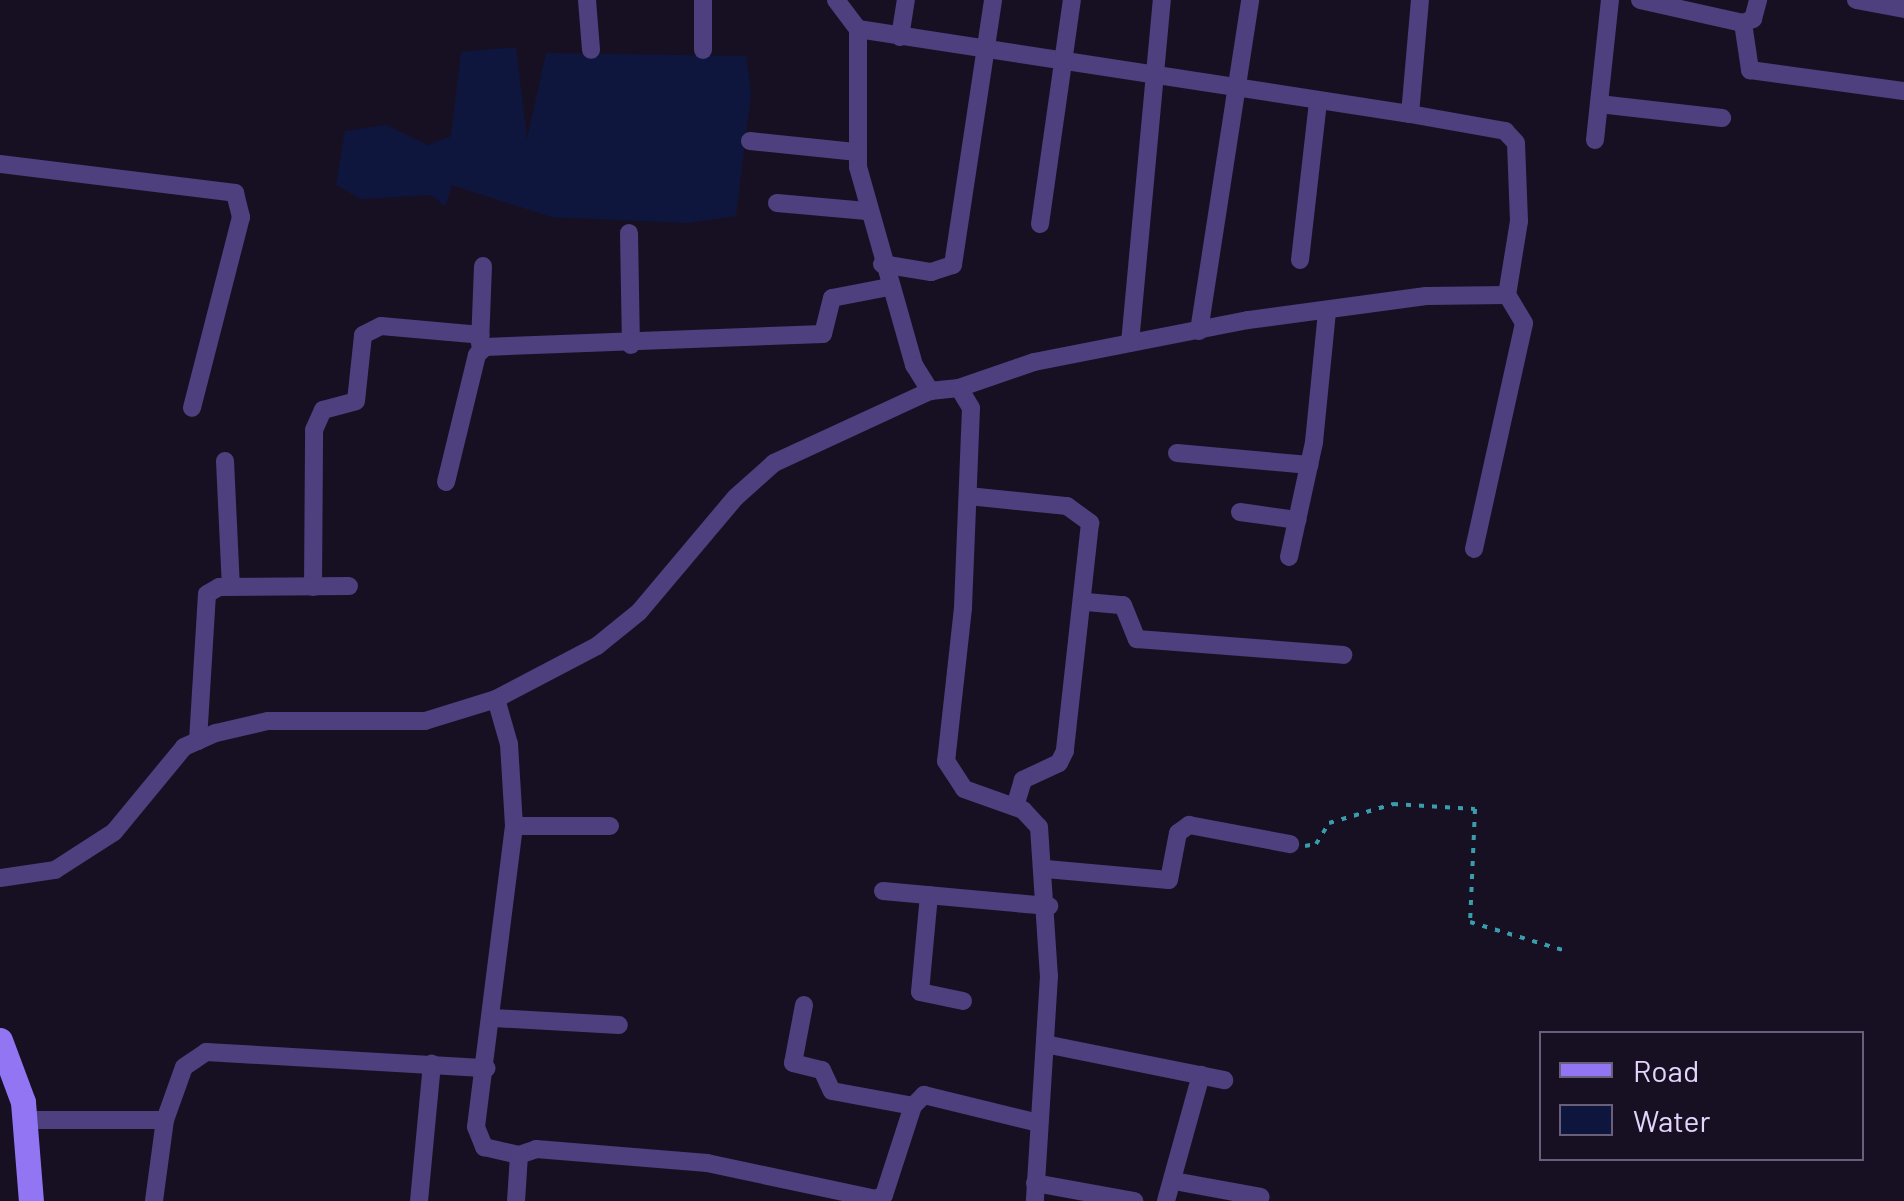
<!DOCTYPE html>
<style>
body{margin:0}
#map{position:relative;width:1904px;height:1201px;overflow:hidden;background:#171023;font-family:Barlow,sans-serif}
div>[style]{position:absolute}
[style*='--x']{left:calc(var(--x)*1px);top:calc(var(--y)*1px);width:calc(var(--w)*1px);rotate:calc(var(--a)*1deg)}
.water>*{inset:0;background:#0e163e}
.path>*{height:4px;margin-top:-2px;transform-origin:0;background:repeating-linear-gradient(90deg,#399dac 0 5px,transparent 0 13px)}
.minor>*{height:18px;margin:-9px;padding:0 9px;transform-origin:9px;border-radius:9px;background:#4e3f7e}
.secondary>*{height:25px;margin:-12.5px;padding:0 12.5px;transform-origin:12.5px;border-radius:12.5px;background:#9175f3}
span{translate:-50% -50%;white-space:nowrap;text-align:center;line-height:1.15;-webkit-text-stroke:8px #171023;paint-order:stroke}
.legend{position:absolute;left:1539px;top:1031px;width:325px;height:130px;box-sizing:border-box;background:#171023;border:2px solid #685f7a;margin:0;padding:12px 18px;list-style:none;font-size:30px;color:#e2d6fc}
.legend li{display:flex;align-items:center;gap:20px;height:50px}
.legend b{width:50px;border:2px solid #685f7a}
</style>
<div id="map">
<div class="water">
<div style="clip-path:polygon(516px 47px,527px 139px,546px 53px,746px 56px,751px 93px,736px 216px,687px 223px,551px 217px,452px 185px,445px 206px,431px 195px,361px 199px,336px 185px,345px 131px,386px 125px,428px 145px,451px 136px,461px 52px)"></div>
</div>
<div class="path">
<div style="--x:1305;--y:846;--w:11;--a:-10"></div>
<div style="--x:1316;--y:844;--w:25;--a:-58"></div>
<div style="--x:1329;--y:823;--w:67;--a:-16.5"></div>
<div style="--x:1393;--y:804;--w:82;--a:3.5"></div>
<div style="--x:1475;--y:809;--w:113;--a:92.5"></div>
<div style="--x:1470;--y:922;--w:100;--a:16.8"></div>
</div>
<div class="minor">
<div style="--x:587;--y:0;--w:50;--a:85.4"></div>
<div style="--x:703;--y:0;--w:50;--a:90"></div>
<div style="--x:836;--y:0;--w:36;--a:53"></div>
<div style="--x:858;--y:29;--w:138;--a:90"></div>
<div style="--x:858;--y:167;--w:206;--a:74.2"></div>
<div style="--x:914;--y:365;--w:31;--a:58"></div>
<div style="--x:930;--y:391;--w:29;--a:-6"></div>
<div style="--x:959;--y:388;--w:23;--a:59"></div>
<div style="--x:971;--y:408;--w:200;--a:92.3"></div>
<div style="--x:963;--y:608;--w:154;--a:96.3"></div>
<div style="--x:946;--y:761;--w:33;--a:57"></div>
<div style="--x:964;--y:789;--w:63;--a:19.6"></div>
<div style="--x:1023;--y:810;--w:23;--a:47"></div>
<div style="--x:1039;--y:827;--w:149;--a:86.2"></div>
<div style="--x:1049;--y:976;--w:225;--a:93.6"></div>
<div style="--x:1640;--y:0;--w:106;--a:12.6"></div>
<div style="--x:1743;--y:23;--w:48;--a:81.5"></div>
<div style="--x:1750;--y:70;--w:155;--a:7.8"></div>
<div style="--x:1856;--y:0;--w:49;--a:10.6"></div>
<div style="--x:1743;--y:23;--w:11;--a:-22"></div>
<div style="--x:1753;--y:19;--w:20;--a:-75"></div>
<div style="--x:858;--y:29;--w:559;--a:8.75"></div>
<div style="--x:1410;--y:114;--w:97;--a:10.1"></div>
<div style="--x:1505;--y:131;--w:16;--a:47"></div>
<div style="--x:1516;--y:143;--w:78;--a:87.8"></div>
<div style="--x:1519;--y:221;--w:75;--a:99.2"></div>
<div style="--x:1507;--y:295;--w:81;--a:179.3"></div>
<div style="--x:1426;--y:296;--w:180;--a:172.3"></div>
<div style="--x:1248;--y:320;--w:218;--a:168.9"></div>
<div style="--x:1034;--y:362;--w:79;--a:160.9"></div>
<div style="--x:900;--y:37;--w:37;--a:-81"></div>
<div style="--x:1599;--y:104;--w:124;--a:6.5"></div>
<div style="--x:1410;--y:114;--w:114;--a:-85"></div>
<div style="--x:1595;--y:140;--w:141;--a:-83.9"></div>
<div style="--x:750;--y:141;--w:108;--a:5.9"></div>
<div style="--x:0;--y:164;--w:237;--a:7"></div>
<div style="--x:235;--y:193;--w:25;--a:76"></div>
<div style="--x:241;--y:217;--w:197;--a:104.4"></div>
<div style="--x:777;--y:203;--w:90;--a:5.1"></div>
<div style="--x:1040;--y:224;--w:226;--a:-81.9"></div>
<div style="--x:629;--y:233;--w:112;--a:89"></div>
<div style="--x:1300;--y:260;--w:159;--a:-83.5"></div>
<div style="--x:882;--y:264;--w:50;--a:9.3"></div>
<div style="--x:931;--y:272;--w:23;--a:-18"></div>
<div style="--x:953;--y:265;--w:268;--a:-81.4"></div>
<div style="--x:1199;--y:331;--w:335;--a:-81.2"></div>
<div style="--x:1130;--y:343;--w:344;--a:-84.7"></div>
<div style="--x:480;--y:344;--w:78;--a:-87.8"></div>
<div style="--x:1177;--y:453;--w:133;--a:5.2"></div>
<div style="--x:225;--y:461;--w:126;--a:87.3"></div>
<div style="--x:446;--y:482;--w:131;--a:-76.3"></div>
<div style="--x:477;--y:355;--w:11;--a:-45"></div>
<div style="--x:485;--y:347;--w:338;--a:-2.2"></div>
<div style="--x:823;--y:334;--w:37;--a:-76"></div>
<div style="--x:832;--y:298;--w:58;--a:-10.9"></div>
<div style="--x:968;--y:496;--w:100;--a:5.8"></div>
<div style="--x:1067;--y:506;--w:29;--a:36"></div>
<div style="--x:1090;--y:523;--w:229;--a:96.3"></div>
<div style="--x:1065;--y:751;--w:13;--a:117"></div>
<div style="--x:1059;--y:763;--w:40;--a:155"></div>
<div style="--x:1023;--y:780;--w:28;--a:107"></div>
<div style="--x:1240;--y:512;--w:58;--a:8"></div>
<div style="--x:1474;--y:549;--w:231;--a:-77.5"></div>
<div style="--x:1524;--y:323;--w:33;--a:-121"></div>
<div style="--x:1289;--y:557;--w:118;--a:-77.7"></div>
<div style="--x:1314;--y:442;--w:132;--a:-84.3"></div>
<div style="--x:313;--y:587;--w:157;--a:-89.6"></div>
<div style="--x:314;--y:430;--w:22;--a:-66"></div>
<div style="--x:323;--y:410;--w:34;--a:-15"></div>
<div style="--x:356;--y:401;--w:66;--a:-83.9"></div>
<div style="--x:363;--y:335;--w:20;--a:-27"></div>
<div style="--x:381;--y:326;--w:100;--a:5.1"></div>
<div style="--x:1086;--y:602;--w:37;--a:5"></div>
<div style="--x:1123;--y:605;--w:37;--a:68"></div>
<div style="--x:1137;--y:639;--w:207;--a:4.4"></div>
<div style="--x:496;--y:699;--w:47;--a:73.9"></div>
<div style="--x:509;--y:744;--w:82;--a:86.5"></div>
<div style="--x:514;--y:826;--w:303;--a:97.2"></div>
<div style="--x:476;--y:1127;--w:22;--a:68"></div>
<div style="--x:484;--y:1147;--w:36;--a:13"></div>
<div style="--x:519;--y:1155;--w:46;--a:93.7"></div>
<div style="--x:198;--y:741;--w:147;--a:-86.5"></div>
<div style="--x:207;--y:594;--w:14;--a:-30"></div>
<div style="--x:219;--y:587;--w:130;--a:-0.4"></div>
<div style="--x:514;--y:826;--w:96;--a:0"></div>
<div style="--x:1046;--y:869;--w:123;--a:5.1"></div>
<div style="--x:1169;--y:880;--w:48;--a:-79.2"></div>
<div style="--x:1178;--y:833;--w:14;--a:-36"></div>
<div style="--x:1189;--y:825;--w:103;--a:10.7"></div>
<div style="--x:0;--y:878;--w:56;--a:-8.3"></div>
<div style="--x:55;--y:870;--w:70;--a:-32.8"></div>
<div style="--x:114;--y:832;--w:110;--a:-50.5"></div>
<div style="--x:184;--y:747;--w:35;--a:-24"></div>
<div style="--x:216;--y:733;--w:53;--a:-13"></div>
<div style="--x:268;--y:721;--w:157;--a:0"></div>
<div style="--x:425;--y:721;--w:74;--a:-17.2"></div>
<div style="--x:496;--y:699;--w:114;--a:-27.7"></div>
<div style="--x:597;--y:646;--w:54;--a:-39"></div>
<div style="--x:639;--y:612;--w:150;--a:-49.9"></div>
<div style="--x:736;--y:497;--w:51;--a:-41.8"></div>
<div style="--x:774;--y:463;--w:172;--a:-24.8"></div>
<div style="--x:883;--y:891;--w:167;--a:5.2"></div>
<div style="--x:929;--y:895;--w:97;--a:95.3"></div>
<div style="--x:920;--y:992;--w:44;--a:11.8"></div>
<div style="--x:804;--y:1005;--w:59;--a:100.7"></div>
<div style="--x:793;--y:1063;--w:30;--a:14"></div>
<div style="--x:822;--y:1070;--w:23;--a:65"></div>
<div style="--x:832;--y:1091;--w:82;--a:10.5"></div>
<div style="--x:494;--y:1018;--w:125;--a:3.2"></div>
<div style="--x:1045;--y:1044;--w:183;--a:11.4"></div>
<div style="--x:24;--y:1120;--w:141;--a:0"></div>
<div style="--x:165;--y:1120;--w:56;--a:-70.3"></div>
<div style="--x:184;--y:1067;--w:27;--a:-34"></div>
<div style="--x:206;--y:1052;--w:281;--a:3.3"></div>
<div style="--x:519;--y:1155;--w:18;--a:-19"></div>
<div style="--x:536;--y:1149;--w:172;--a:4.7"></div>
<div style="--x:707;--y:1163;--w:173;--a:12"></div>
<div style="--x:876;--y:1199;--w:9;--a:-27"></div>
<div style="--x:884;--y:1195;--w:94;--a:-72"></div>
<div style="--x:913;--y:1106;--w:16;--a:-45"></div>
<div style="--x:924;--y:1095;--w:114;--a:13.7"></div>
<div style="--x:1174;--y:1181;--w:88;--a:10.4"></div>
<div style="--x:1035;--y:1183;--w:101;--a:10.3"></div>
<div style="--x:154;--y:1201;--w:82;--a:-82.3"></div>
<div style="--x:419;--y:1201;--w:138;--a:-84.6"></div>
<div style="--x:1166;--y:1201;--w:131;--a:-74.5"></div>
</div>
<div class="secondary">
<div style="--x:0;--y:1040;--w:66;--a:69.6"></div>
<div style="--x:23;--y:1102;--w:99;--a:85.4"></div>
</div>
<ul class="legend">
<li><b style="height:12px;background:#9175f3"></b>Road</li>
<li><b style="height:28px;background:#0e163e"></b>Water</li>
</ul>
</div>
